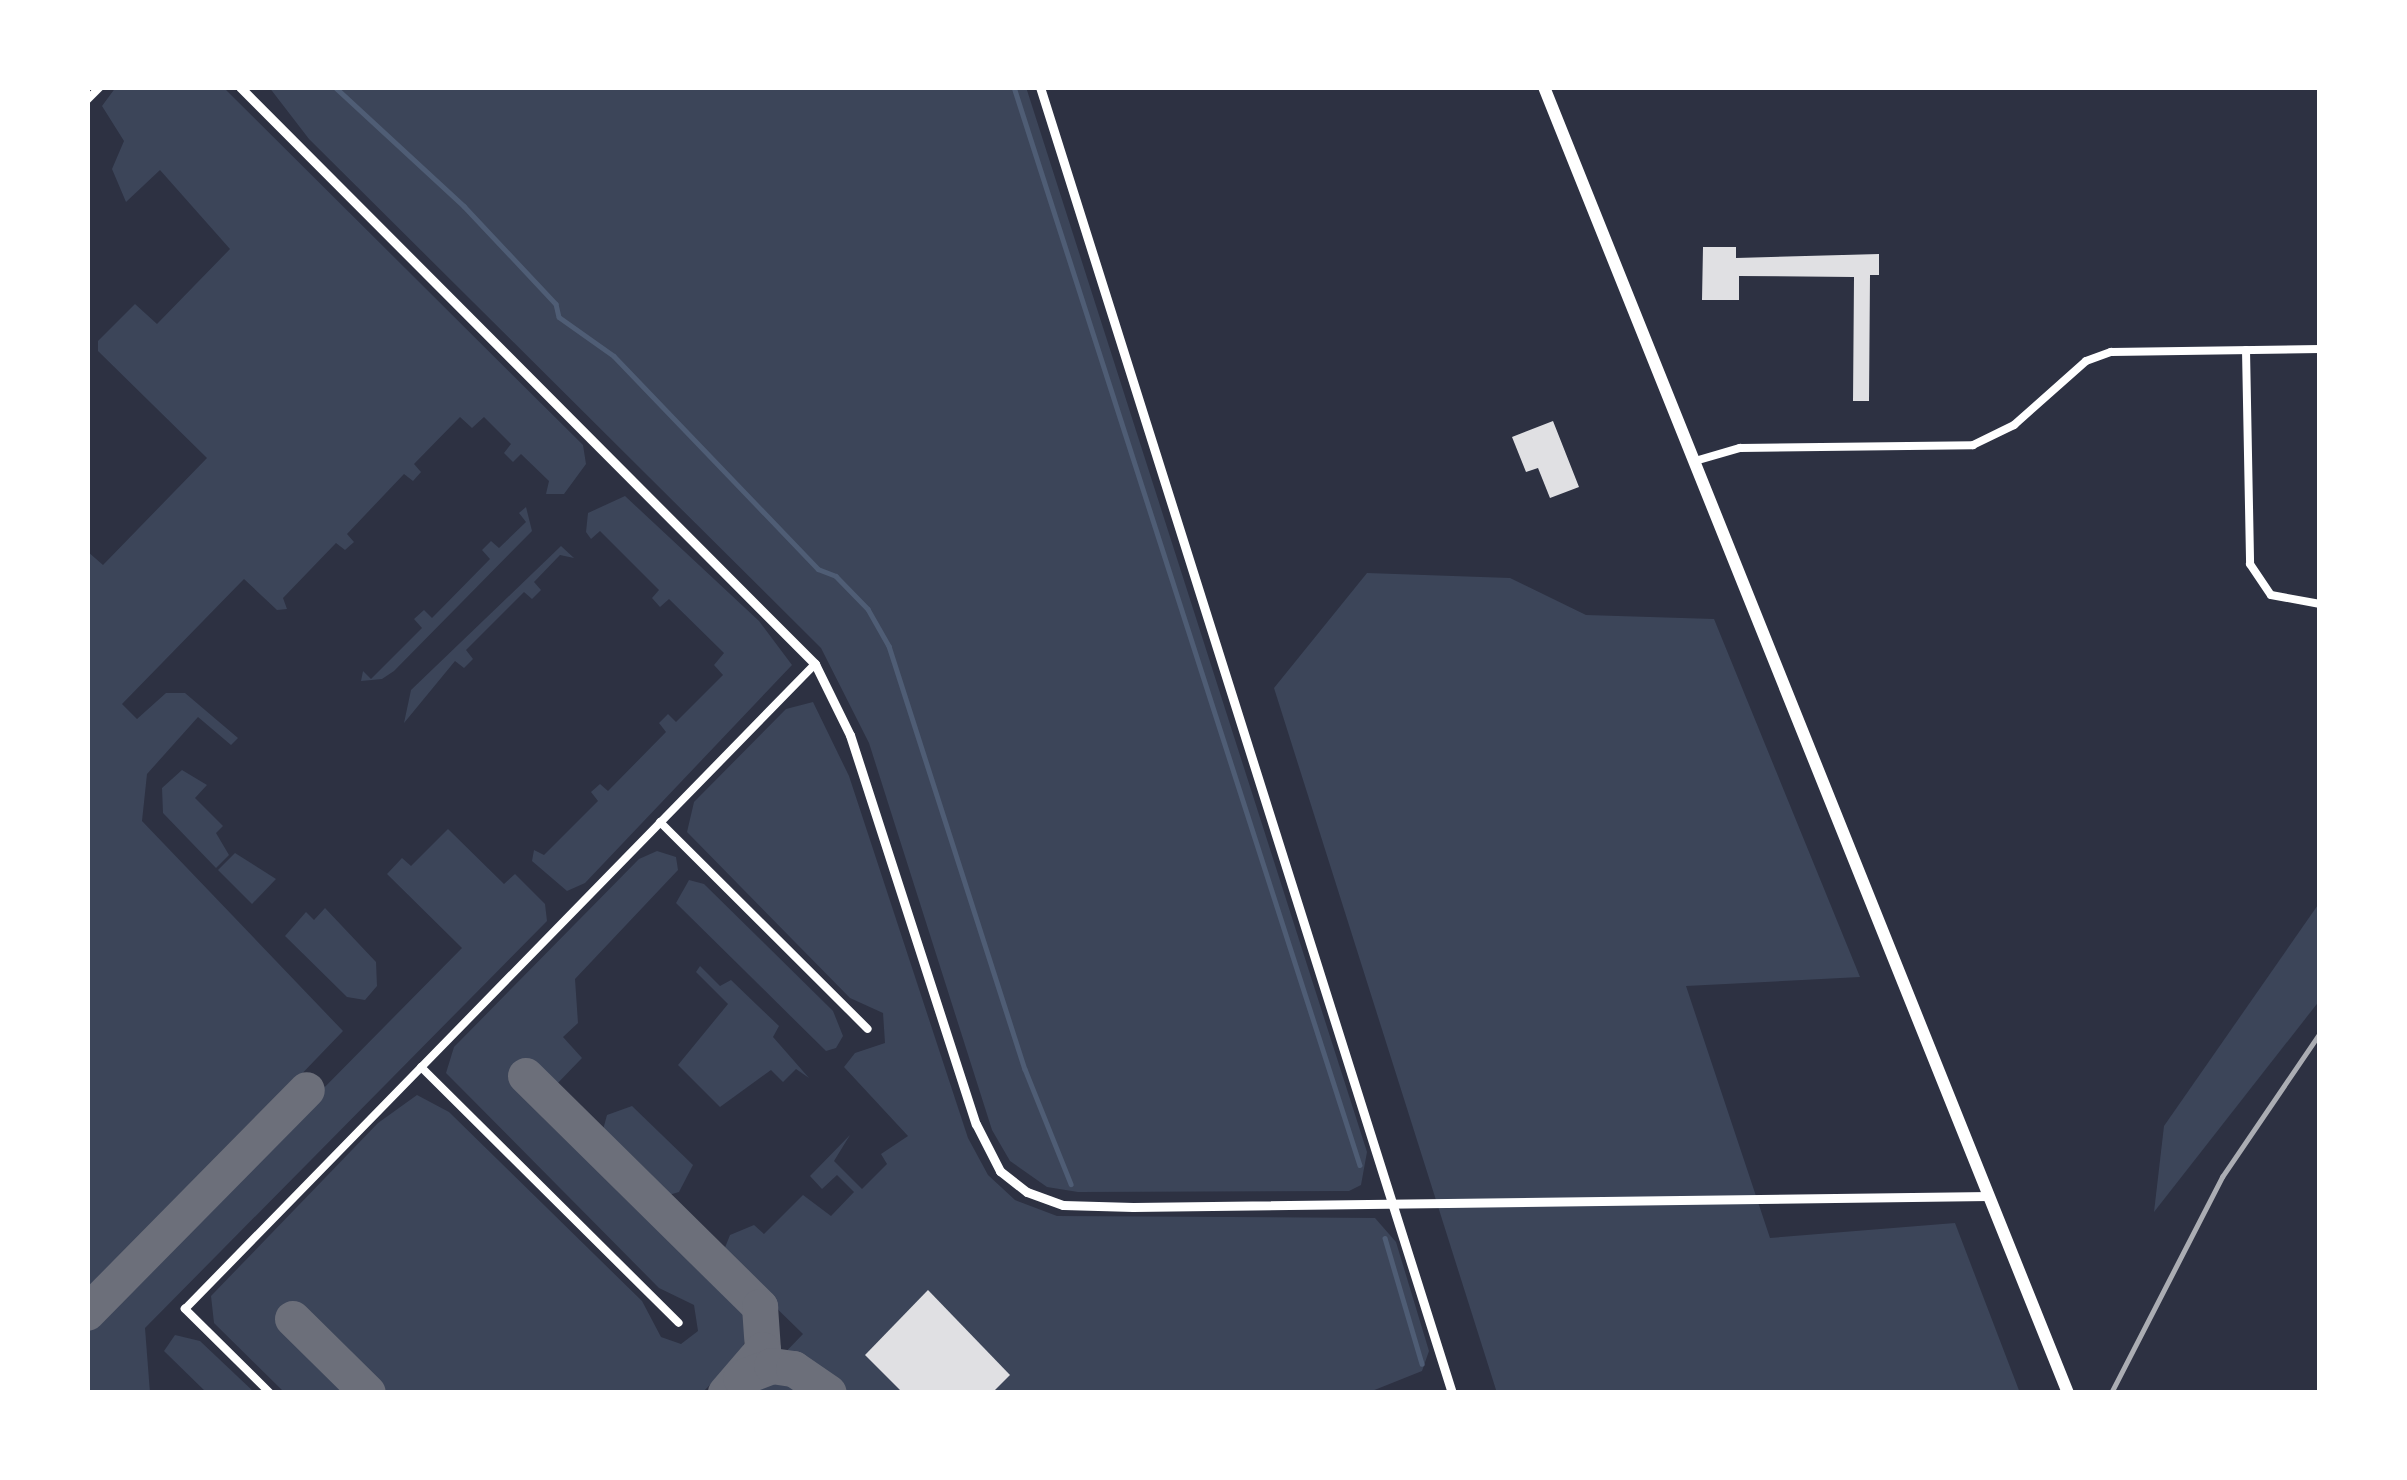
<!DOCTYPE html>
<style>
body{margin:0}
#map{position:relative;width:2407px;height:1480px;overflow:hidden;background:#2d3142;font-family:"Work Sans",sans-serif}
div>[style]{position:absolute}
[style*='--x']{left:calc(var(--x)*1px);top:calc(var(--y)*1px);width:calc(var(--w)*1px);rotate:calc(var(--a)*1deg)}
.green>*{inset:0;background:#3c4559}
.stream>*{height:4.5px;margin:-2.25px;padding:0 2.25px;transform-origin:2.25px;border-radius:2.25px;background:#4f5d75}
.taxiway>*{height:36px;margin:-18px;padding:0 18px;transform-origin:18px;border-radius:18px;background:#6c6f7a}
.building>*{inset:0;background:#e0e0e3}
.minor>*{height:8px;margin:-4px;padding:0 4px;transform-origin:4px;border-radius:4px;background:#fff}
.tertiary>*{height:9px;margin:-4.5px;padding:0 4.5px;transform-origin:4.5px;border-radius:4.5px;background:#fff}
.primary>*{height:12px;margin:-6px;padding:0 6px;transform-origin:6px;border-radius:6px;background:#fff}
.rail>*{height:4.5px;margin:-2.25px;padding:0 2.25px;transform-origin:2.25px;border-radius:2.25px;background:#abadb3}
span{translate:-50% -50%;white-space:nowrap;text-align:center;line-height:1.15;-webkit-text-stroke:9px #fff;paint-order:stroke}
.frame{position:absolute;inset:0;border:90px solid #fff;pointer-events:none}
</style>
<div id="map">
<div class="green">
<div style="clip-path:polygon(116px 87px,223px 87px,583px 445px,586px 464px,564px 494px,546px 494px,549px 481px,521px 454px,513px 462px,504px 453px,511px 444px,484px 417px,472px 428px,460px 417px,414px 464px,421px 472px,413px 481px,404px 474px,347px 534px,354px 542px,345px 550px,336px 543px,283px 598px,287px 609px,277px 610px,244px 579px,122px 704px,137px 719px,166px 693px,185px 693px,238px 738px,231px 745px,198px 717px,147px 774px,142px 821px,343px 1031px,87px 1297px,87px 551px,103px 565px,207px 458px,98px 351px,98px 341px,135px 304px,157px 324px,230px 249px,160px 170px,126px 202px,112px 169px,124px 141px,102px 106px)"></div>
<div style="clip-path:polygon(269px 87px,1026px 87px,1367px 1152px,1361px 1185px,1349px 1191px,1078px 1192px,1047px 1187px,1010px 1161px,992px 1130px,869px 743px,821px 648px,309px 139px)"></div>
<div style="clip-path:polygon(625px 496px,759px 621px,792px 665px,585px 883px,567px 891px,532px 861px,534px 850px,544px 855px,598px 801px,591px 792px,600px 784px,608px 791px,666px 732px,659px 723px,668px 714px,676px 722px,723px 675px,714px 665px,724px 653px,669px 599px,660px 607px,652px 598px,659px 590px,600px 531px,591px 539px,586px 532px,588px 513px)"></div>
<div style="clip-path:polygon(526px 507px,532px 531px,394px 671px,382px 679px,361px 681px,363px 671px,371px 679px,422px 628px,414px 619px,424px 610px,432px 618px,490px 559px,482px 550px,491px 541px,499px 548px,526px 522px,519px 513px)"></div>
<div style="clip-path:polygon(561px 546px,574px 558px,560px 555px,534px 582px,541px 590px,532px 599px,524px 592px,466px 650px,473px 659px,464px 668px,455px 661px,404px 723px,411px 690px)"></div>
<div style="clip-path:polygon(1367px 573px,1510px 578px,1586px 615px,1714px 619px,1860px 977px,1686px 986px,1770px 1238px,1955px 1223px,2020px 1393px,1497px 1393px,1274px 688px)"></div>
<div style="clip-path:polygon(813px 702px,849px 776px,968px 1138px,988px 1175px,1015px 1200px,1057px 1216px,1375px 1218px,1396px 1242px,1429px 1351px,1422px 1371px,1367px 1393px,746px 1393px,803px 1334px,722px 1255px,730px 1235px,754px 1225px,764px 1234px,803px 1195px,831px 1216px,854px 1192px,837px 1175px,822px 1189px,810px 1176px,850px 1135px,834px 1161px,862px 1189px,887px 1164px,881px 1154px,908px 1136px,844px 1067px,855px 1053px,885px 1043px,883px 1013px,850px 998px,687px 832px,694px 802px,786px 709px)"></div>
<div style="clip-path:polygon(182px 770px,207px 785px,195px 798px,223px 826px,216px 833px,229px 855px,216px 868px,163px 813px,162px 788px)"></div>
<div style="clip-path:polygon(448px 829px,504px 884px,515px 874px,545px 904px,547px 921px,145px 1328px,150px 1393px,87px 1393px,87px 1328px,462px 948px,387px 874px,402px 858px,411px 866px)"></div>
<div style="clip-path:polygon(657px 851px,676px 857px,678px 870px,575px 979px,578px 1023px,563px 1037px,582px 1058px,553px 1088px,532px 1066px,516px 1082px,722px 1284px,749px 1321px,742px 1352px,702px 1393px,383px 1393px,293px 1306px,278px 1321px,351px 1393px,285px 1393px,214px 1323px,211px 1296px,378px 1123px,417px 1095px,449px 1112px,642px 1301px,661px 1337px,681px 1344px,698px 1331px,694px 1305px,659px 1288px,446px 1073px,454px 1047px,639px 859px)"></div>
<div style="clip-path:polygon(235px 853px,276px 879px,252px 904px,218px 870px)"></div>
<div style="clip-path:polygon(689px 880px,704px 884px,833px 1011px,843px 1036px,836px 1048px,826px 1051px,676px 903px)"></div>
<div style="clip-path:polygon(2320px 902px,2320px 1000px,2154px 1212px,2164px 1126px)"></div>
<div style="clip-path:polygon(325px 908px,376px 962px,377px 986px,365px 1000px,347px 997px,285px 936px,306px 912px,314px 920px)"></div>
<div style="clip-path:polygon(700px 966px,720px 986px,731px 980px,779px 1026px,773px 1037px,809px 1078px,796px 1069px,783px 1082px,771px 1070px,720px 1107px,678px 1065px,728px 1004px,696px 972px)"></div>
<div style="clip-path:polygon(632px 1106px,693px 1165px,679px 1192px,662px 1197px,601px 1137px,607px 1115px)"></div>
<div style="clip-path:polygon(175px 1335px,200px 1341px,255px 1393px,207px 1393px,164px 1351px)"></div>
</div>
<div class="stream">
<div style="--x:335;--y:87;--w:176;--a:42.7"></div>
<div style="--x:464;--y:206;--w:134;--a:46.8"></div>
<div style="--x:556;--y:304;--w:13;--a:77"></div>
<div style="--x:559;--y:317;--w:67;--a:35.3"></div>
<div style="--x:614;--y:356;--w:295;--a:46.2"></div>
<div style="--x:818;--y:569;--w:19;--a:21"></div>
<div style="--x:836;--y:576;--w:46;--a:45.9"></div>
<div style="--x:868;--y:609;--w:43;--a:60.4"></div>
<div style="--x:889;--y:646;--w:444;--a:72.2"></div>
<div style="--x:1025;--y:1069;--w:124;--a:68.2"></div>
<div style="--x:1014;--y:87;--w:1132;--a:72.21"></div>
<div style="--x:1385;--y:1238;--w:131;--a:73.6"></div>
</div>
<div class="taxiway">
<div style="--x:526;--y:1076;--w:329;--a:44.6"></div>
<div style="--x:760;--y:1307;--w:43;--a:86"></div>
<div style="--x:763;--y:1350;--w:57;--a:130.7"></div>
<div style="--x:87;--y:1313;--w:313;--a:-45.4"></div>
<div style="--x:293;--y:1319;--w:105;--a:44.6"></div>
<div style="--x:741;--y:1378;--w:33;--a:-21"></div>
<div style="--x:772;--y:1366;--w:22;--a:8"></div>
<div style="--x:794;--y:1369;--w:42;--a:34.4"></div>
</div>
<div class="building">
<div style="clip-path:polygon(1703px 247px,1736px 247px,1736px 258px,1879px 254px,1879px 275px,1870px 275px,1869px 401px,1853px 401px,1854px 277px,1739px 276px,1739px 300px,1702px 300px)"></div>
<div style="clip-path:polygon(1553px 421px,1579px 487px,1550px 498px,1538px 468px,1526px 472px,1512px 437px)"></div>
<div style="clip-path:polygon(928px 1290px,1010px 1375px,992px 1393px,903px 1393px,865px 1355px)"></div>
</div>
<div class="minor">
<div style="--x:87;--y:100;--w:18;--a:-45"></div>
<div style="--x:2246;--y:350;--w:214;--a:88.9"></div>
<div style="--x:2250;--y:564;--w:37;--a:56"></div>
<div style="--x:2271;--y:595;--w:50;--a:10.4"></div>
<div style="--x:1695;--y:461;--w:47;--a:-16.1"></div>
<div style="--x:1740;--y:448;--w:233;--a:-0.7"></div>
<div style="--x:1973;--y:445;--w:46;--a:-26"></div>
<div style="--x:2014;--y:425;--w:96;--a:-41.6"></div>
<div style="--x:2086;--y:361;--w:27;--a:-20"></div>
<div style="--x:2111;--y:352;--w:209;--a:-0.8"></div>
<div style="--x:660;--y:822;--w:293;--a:44.9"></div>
<div style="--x:421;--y:1067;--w:363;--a:44.8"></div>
<div style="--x:270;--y:1393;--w:120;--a:-135.3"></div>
<div style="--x:185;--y:1309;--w:902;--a:-45.67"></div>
</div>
<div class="tertiary">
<div style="--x:240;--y:87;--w:815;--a:45.1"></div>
<div style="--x:815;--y:664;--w:79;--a:63.8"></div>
<div style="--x:850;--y:735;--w:409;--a:72.1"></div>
<div style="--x:976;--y:1124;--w:53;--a:62.9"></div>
<div style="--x:1000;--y:1171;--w:34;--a:38"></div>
<div style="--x:1027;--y:1192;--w:38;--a:20"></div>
<div style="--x:1063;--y:1205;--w:70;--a:1.6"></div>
<div style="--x:1133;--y:1207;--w:856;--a:-0.74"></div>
<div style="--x:1040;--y:87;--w:1369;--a:72.49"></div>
</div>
<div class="primary">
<div style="--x:1544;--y:87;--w:1407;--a:68.14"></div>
</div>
<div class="rail">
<div style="--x:2111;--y:1393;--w:243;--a:-62.8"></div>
<div style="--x:2222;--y:1177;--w:174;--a:-55.8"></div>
</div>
<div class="frame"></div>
</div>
